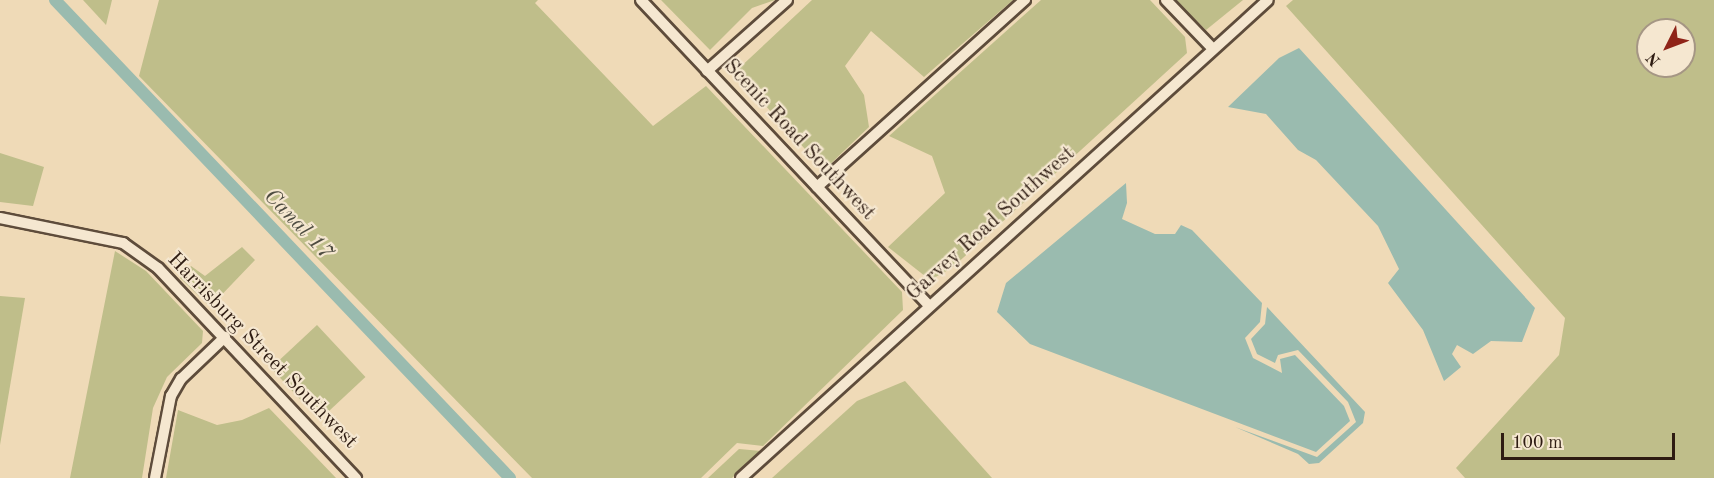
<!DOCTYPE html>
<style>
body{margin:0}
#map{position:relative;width:1714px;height:478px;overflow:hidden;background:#efdab7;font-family:"Old Standard TT",serif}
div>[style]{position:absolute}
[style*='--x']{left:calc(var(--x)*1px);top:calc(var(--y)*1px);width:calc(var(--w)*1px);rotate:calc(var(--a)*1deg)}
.green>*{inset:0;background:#bfbe8a;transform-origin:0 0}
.water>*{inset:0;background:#9abbaf}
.canal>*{height:12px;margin:-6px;padding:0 6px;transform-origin:6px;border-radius:6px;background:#9abbaf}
.roads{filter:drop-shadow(2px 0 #5e4c3b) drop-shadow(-2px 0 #5e4c3b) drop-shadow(0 2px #5e4c3b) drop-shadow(0 -2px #5e4c3b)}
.minor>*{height:10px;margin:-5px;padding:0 5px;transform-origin:5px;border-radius:5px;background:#f5e7d0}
span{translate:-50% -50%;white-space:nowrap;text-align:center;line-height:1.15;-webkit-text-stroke:4.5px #f5e7d0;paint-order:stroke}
.street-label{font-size:21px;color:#2e1c12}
.water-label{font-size:22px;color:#4e4c41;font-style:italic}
.north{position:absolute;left:1636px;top:18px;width:60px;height:60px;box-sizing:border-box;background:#f5e7d0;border:2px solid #a59684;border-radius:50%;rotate:228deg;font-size:16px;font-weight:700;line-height:24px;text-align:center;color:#2e1c12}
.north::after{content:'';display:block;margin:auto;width:21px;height:27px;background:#8f2418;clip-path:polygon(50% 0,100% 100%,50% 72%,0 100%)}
.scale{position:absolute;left:1501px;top:433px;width:174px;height:27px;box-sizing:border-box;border:3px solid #2e1c12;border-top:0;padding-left:8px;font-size:18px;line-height:21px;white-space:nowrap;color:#2e1c12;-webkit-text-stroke:4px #f5e7d0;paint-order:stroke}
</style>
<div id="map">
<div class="green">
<div style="clip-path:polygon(83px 0,112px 0,106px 25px)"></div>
<div style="clip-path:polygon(159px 0,538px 0,535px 3px,653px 126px,706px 86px,902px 292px,903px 310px,763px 446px,737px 443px,701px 478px,532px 478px,139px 76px)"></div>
<div style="clip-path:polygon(661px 0,775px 0,752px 8px,710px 50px)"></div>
<div style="clip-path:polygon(812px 0,1013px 0,924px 77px,871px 31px,845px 66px,864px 95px,869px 127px,824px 170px,735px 72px)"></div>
<div style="clip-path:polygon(1041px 0,1150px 0,1185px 37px,1187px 53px,952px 268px,930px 280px,888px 247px,945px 193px,932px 156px,889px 136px)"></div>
<div style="clip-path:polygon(1175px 0,1243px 0,1206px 30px)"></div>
<div style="clip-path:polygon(evenodd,1293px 0,1714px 0,1714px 478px,1465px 478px,1456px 468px,1559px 355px,1565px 318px,1286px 6px,1293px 0,1648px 30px,1684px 30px,1684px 66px,1648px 66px,1648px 30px)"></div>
<div style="clip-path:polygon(0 153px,44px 167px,33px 206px,0 202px)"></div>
<div style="clip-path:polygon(242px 247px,255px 260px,210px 307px,180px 278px,191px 266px,205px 276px)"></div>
<div style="clip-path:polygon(115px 251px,146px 271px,203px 331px,202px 343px,167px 377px,153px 408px,142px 478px,70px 478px)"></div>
<div style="clip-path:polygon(0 296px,25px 298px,0 445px)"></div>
<div style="left:317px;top:325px;width:71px;height:63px;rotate:47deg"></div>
<div style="clip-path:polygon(905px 381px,992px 478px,772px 478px,857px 401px)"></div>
<div style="clip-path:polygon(269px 408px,336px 478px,166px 478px,178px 410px,217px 425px,242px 420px)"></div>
<div style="clip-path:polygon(739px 449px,761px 451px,732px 478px,708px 478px)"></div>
</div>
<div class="water">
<div style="clip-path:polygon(1299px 48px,1535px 308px,1522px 342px,1491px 341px,1473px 354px,1457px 345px,1452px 354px,1461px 367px,1444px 381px,1423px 330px,1388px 283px,1399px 269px,1378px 226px,1316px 160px,1298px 150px,1266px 114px,1228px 107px,1279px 58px)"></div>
<div style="clip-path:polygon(1126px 183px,1127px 203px,1122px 219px,1155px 234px,1175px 234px,1181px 225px,1192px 230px,1262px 303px,1260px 322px,1245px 338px,1253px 358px,1282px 373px,1280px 359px,1295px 355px,1344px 406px,1350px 421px,1316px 452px,1030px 344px,997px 312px,1006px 283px)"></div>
<div style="clip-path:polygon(1267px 307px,1365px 412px,1363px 423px,1319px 463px,1309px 464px,1298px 454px,1235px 427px,1317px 457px,1356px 422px,1348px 402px,1298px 350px,1278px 355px,1275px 363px,1257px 354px,1251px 339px,1265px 324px)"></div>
</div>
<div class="canal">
<div style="--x:55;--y:0;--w:660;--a:46.41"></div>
</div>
<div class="roads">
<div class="minor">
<div style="--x:641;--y:0;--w:420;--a:46.7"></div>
<div style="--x:1166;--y:0;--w:68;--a:46.2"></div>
<div style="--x:707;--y:71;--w:107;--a:-41.6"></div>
<div style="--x:817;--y:187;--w:280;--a:-42"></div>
<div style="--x:0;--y:218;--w:126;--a:11.5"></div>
<div style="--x:123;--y:243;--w:43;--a:35.5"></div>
<div style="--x:158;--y:268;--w:289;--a:46.7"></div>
<div style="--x:155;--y:478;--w:84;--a:-79"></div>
<div style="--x:171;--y:396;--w:20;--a:-60"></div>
<div style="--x:181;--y:379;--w:61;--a:-43.7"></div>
<div style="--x:741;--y:478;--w:711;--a:-42.21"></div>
</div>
</div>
<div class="street-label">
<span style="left:799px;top:140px;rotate:47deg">Scenic Road Southwest</span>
<span style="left:991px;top:224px;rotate:-42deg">Garvey Road Southwest</span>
<span style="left:262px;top:351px;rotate:46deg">Harrisburg Street Southwest</span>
</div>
<div class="water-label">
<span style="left:298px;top:225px;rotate:46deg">Canal 17</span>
</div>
<div class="north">N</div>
<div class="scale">100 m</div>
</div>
